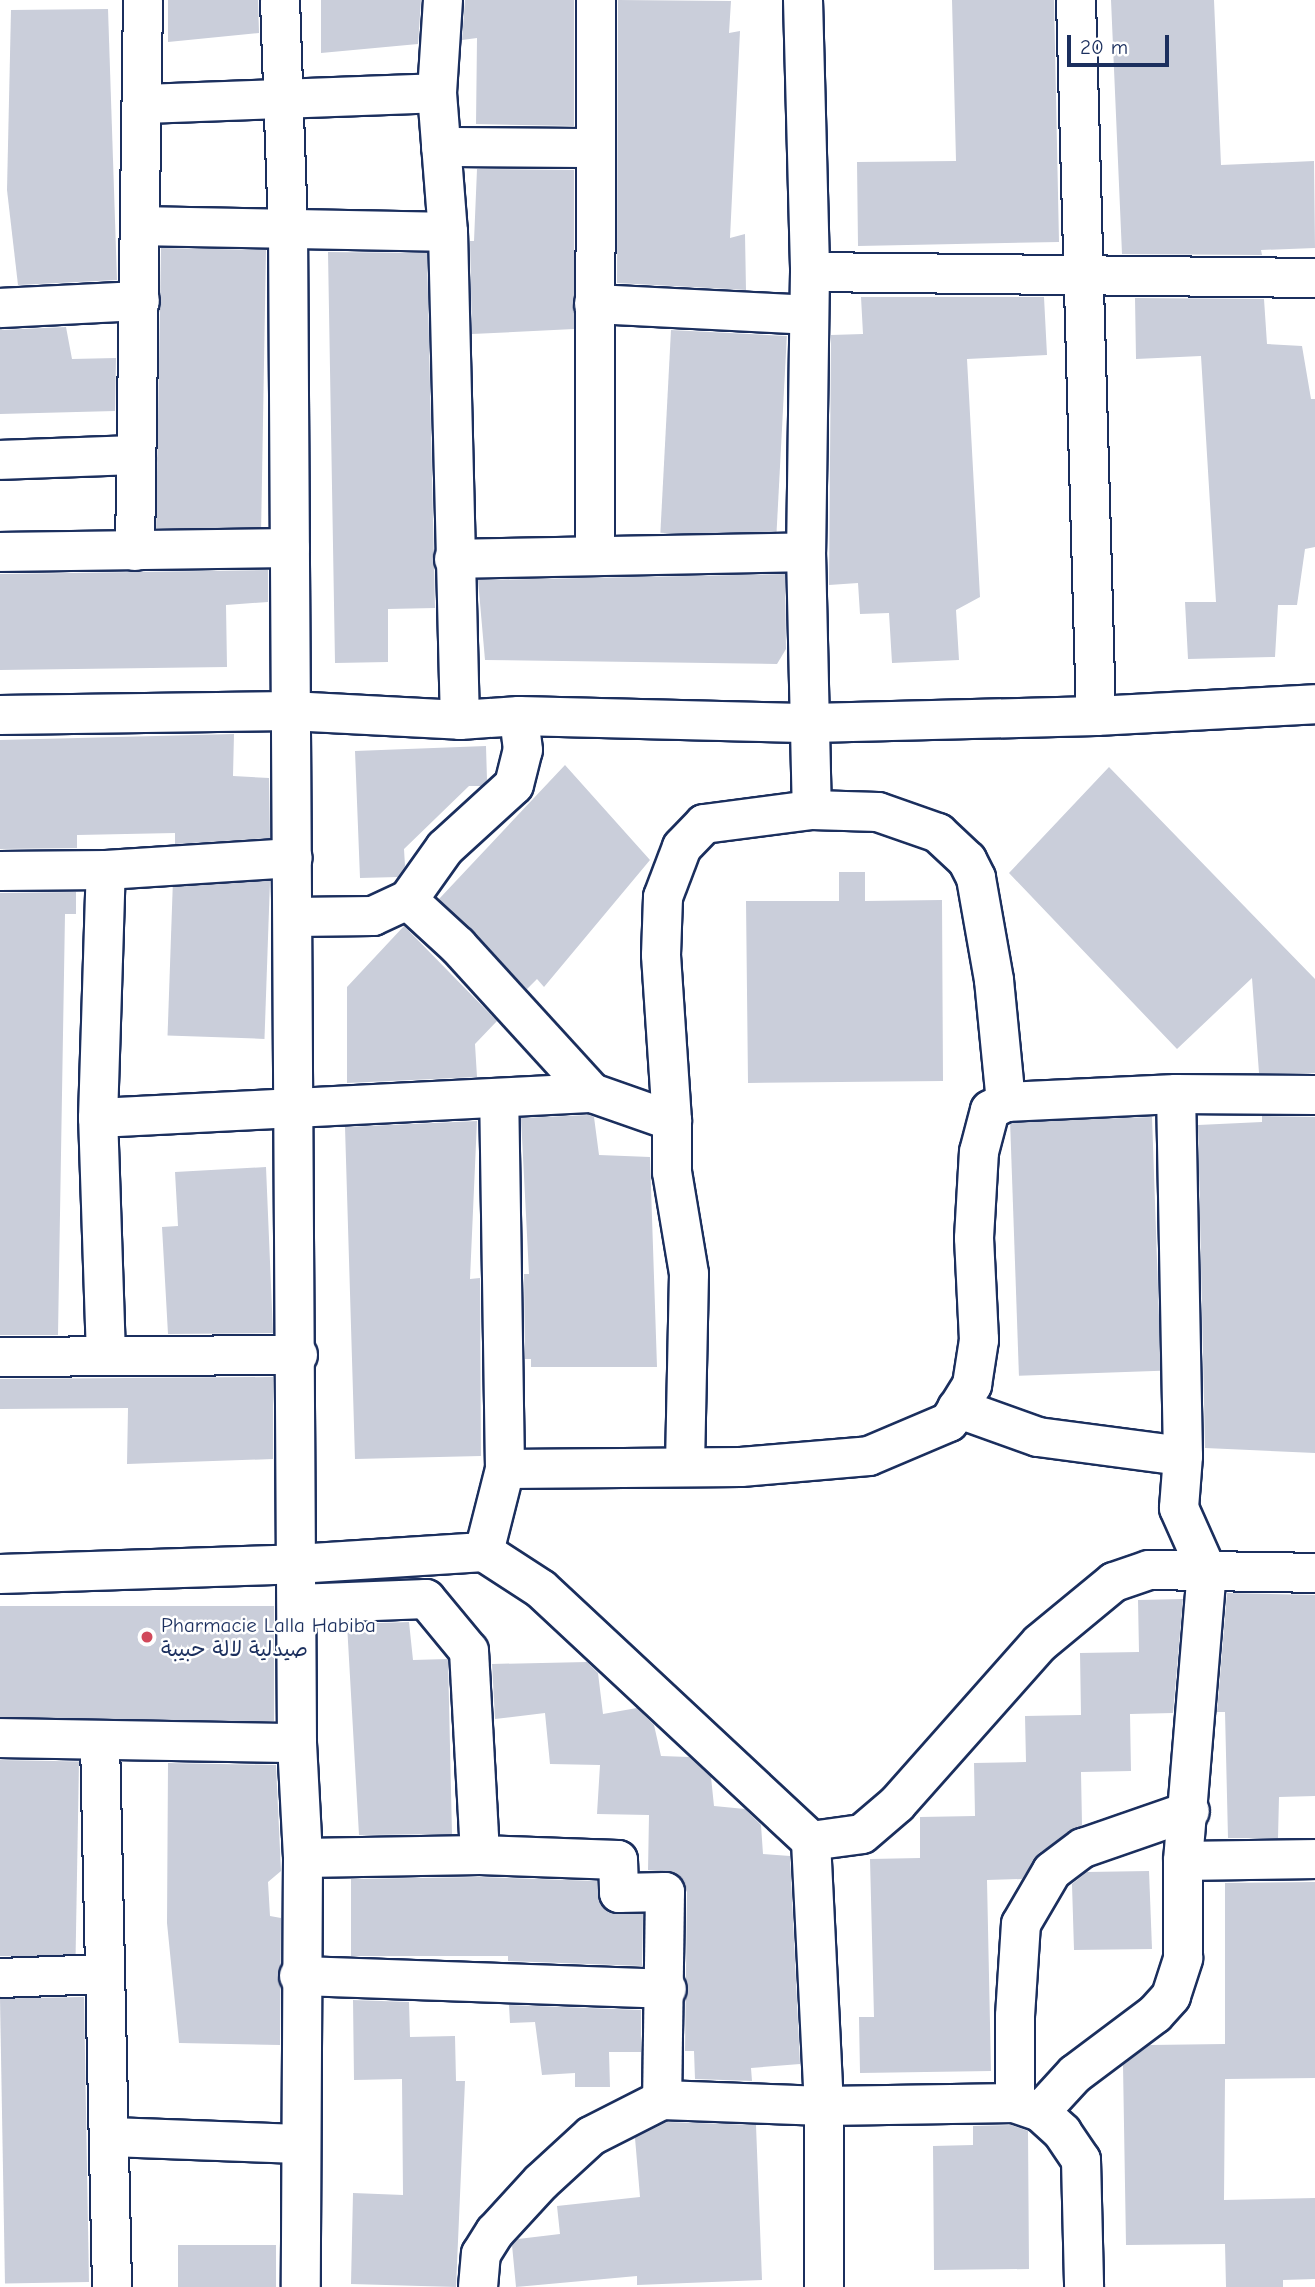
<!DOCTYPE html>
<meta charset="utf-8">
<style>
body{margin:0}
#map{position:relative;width:1315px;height:2287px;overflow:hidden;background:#fff;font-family:"Comic Neue","Playpen Sans Arabic",sans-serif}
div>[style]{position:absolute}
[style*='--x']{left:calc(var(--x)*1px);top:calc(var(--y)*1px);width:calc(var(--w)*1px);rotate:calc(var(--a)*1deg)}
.building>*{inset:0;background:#caceda;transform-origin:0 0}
.roads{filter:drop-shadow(2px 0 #1b2f5e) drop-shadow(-2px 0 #1b2f5e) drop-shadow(0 2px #1b2f5e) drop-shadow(0 -2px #1b2f5e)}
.minor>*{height:38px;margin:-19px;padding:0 19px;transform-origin:19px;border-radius:19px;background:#fff}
.dots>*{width:19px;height:19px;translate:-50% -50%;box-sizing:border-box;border:4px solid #fff;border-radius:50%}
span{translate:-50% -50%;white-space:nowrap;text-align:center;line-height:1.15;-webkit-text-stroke:5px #fff;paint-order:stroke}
.poi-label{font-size:21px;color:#1b2f5e}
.left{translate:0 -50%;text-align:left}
.scale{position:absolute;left:1067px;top:35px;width:102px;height:32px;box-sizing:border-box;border:4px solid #1b2f5e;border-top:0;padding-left:9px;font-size:21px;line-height:24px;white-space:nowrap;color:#1b2f5e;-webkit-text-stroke:5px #fff;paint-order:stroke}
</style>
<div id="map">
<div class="building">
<div style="clip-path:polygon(168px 0,258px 0,259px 33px,168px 42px)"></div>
<div style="clip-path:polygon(321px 0,421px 0,418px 44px,321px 53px)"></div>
<div style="clip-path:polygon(465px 0,574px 0,574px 126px,476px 124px,477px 38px,462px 40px)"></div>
<div style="clip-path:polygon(618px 0,731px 1px,729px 33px,740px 31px,730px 238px,745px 234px,746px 290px,617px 283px)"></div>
<div style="clip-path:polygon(952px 0,1054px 0,1059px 242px,858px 246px,857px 162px,956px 161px)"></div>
<div style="clip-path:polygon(1111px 0,1214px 0,1221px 165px,1314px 161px,1315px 248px,1261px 250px,1262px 255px,1122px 254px)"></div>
<div style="clip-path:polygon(108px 9px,117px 280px,18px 285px,7px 190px,11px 10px)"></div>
<div style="clip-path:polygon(477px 169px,574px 170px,574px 329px,472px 334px,470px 241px,474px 241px)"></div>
<div style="left:161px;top:248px;width:105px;height:280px;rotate:1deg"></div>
<div style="clip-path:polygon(328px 252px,427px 253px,435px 608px,388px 609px,388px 662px,335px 663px)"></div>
<div style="clip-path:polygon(861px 297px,1044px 297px,1047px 355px,967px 359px,980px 597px,956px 610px,959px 660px,892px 663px,889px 613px,860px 614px,858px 583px,829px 585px,831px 335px,863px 334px)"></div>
<div style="clip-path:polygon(1135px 298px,1264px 299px,1267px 344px,1302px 346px,1311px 399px,1315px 399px,1315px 547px,1305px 549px,1297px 605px,1278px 605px,1275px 657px,1188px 659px,1185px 602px,1216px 602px,1201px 356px,1136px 359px)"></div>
<div style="clip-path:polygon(66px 327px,72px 359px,116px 358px,115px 411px,0 414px,0 330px)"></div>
<div style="left:671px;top:330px;width:116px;height:203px;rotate:3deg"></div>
<div style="clip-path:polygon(268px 570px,268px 602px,226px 605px,227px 667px,0 670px,0 574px)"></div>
<div style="clip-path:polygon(785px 574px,786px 649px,777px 664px,485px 660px,478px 580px)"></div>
<div style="clip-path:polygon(234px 734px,233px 776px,269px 778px,270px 838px,175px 844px,175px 833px,77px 835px,77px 848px,0 849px,0 740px)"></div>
<div style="clip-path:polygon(486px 746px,487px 780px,481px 786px,469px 786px,404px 849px,405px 866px,398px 877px,360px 878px,355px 751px)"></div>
<div style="clip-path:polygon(565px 765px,650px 860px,544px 987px,537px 979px,527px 989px,439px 899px)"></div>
<div style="clip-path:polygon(1109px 767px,1315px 979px,1315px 1073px,1259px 1073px,1252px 978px,1177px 1049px,1009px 873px)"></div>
<div style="clip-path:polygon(839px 872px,865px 872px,865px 901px,942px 900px,943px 1081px,748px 1083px,746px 901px,839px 901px)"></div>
<div style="left:270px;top:881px;width:158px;height:97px;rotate:92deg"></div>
<div style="clip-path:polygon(76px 892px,76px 914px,65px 914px,58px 1335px,0 1335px,0 893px)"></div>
<div style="clip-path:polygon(404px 926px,497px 1021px,475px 1044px,477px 1077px,347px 1083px,347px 987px)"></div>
<div style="clip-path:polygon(589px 1115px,594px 1117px,599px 1155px,650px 1157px,657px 1367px,531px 1367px,531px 1359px,525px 1359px,524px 1274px,529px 1274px,521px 1118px)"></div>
<div style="clip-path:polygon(1262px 1116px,1315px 1117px,1315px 1453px,1205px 1448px,1198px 1125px,1262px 1122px)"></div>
<div style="left:1152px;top:1117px;width:254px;height:142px;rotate:88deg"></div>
<div style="clip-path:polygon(477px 1121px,470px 1279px,480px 1278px,481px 1456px,355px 1459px,345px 1127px)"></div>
<div style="clip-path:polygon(266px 1167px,273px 1333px,168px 1334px,162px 1227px,178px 1226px,175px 1172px)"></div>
<div style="clip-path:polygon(273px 1377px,273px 1459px,127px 1464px,128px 1408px,0 1409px,0 1379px)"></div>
<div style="clip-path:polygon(1227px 1593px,1315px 1595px,1315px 1796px,1279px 1797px,1278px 1838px,1228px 1838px,1225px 1712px,1217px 1712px)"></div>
<div style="clip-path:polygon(1183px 1599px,1173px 1713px,1130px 1714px,1131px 1771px,1081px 1772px,1082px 1825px,1039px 1853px,1022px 1879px,987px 1880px,991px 2071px,860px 2073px,859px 2017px,874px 2017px,870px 1859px,920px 1858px,920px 1817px,975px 1816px,974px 1763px,1026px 1762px,1025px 1716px,1081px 1715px,1080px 1653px,1139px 1652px,1138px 1600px)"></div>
<div style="left:274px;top:1606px;width:115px;height:274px;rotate:90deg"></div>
<div style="clip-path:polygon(409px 1622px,413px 1660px,448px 1659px,452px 1834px,359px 1835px,347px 1624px)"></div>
<div style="clip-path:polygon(587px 1662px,598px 1673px,603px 1714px,637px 1708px,654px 1725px,661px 1756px,689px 1757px,711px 1777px,714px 1806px,745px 1809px,761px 1825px,763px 1854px,790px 1856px,800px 2064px,751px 2068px,752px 2081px,695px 2079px,694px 2051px,685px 2051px,687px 1892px,675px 1873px,648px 1870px,649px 1815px,597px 1814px,600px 1765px,550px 1764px,545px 1713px,495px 1719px,492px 1664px)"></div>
<div style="left:0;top:1760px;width:79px;height:196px;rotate:1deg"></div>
<div style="clip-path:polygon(168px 1763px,276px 1765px,281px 1871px,268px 1882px,270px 1916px,281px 1918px,280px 2045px,179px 2043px,167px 1923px)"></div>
<div style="clip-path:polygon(1149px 1871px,1152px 1949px,1074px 1950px,1072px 1884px,1087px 1872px)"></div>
<div style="clip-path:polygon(480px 1877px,597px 1881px,600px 1904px,608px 1912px,643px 1914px,642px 1966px,508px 1961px,508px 1956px,351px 1956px,351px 1879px)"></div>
<div style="clip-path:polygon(1315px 1882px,1315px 2078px,1225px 2079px,1224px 2200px,1315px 2198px,1315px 2279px,1283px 2280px,1283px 2287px,1226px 2287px,1225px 2244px,1126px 2245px,1123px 2065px,1150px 2045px,1225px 2044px,1225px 1883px)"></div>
<div style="left:84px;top:1997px;width:285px;height:84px;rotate:89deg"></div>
<div style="clip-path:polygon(353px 2000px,409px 2002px,410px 2037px,455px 2036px,456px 2081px,465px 2081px,456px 2287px,351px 2284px,353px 2193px,403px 2195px,402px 2079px,354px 2080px)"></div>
<div style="clip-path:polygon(509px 2005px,641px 2010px,641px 2052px,609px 2052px,610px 2087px,575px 2087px,575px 2073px,542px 2075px,535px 2022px,510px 2023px)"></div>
<div style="clip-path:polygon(667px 2122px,756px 2125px,762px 2280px,637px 2285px,637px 2276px,516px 2287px,512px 2245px,518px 2239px,560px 2234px,557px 2206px,640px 2197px,635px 2138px)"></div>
<div style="clip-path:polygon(1011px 2125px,1028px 2131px,1029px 2269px,934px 2270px,933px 2146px,973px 2145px,973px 2126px)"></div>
<div style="left:276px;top:2245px;width:42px;height:98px;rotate:90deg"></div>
</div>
<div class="roads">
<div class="minor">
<div style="--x:280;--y:0;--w:226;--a:88"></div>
<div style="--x:288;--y:226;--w:1517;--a:89.66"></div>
<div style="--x:297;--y:1743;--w:115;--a:87"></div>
<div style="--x:303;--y:1858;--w:429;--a:90.3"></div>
<div style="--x:443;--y:0;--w:93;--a:93.7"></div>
<div style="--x:437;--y:93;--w:139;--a:85.5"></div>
<div style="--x:448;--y:232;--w:488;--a:88.6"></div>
<div style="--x:803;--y:0;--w:272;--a:88.5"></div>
<div style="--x:810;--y:272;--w:280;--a:90.8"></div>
<div style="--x:806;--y:552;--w:258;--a:88.7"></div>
<div style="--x:1076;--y:0;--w:716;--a:88.4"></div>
<div style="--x:143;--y:104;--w:294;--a:-2.1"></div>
<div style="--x:441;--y:147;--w:154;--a:0.4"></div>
<div style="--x:142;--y:226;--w:306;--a:1.1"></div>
<div style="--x:810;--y:272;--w:505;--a:0.68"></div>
<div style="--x:594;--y:304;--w:214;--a:2.9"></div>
<div style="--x:0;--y:308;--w:140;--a:-2.9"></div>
<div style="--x:0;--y:460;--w:136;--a:-2.1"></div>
<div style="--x:135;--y:551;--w:551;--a:-89.17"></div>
<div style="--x:0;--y:552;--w:290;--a:-0.8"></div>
<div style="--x:595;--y:555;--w:555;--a:-89.9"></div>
<div style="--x:454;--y:559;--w:352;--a:-1.1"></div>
<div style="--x:0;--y:715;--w:290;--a:-0.8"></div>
<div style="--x:290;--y:711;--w:170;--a:3"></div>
<div style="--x:460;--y:720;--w:59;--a:-3.9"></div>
<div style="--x:519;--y:716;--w:293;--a:1.4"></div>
<div style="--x:812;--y:723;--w:284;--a:-1.4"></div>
<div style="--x:1096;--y:716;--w:219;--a:-3.1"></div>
<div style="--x:0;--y:871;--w:106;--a:-0.5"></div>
<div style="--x:106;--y:870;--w:187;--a:-3.7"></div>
<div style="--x:408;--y:900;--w:68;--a:42.6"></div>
<div style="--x:458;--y:946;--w:199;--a:47.6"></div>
<div style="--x:293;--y:917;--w:80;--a:-0.7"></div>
<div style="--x:373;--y:916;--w:38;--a:-25"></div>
<div style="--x:408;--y:900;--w:64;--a:-54.6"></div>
<div style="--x:445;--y:848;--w:93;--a:-42.4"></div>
<div style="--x:514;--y:785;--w:36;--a:-76"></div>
<div style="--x:523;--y:750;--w:34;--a:-97"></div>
<div style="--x:98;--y:1118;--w:495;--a:-2.9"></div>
<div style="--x:592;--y:1093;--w:85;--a:19.3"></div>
<div style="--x:672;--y:1121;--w:51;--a:90"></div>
<div style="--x:672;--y:1172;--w:103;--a:80.5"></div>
<div style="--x:689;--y:1274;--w:193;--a:91.2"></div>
<div style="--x:672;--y:1121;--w:166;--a:-93.8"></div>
<div style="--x:661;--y:955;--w:58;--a:-88"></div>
<div style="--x:663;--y:897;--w:53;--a:-69.2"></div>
<div style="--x:682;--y:847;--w:32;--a:-46"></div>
<div style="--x:704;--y:824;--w:109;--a:-7.4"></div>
<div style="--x:812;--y:810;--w:66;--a:1.7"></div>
<div style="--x:878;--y:812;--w:64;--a:19.3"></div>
<div style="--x:938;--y:833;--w:40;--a:43"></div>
<div style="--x:967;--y:860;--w:20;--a:63"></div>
<div style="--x:976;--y:878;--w:104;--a:80"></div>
<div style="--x:994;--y:980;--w:123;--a:84.4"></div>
<div style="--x:106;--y:1356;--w:238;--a:-91.9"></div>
<div style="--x:98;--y:1118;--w:248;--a:-88.2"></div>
<div style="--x:0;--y:1357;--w:298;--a:-0.4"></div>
<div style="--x:957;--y:1408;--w:86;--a:19.7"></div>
<div style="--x:1038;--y:1437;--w:146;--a:7.5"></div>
<div style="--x:505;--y:1469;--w:236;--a:-0.5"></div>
<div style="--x:741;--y:1467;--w:128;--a:-4.9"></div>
<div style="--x:869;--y:1456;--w:87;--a:-23"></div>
<div style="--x:949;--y:1422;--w:44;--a:-58.1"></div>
<div style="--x:972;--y:1385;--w:46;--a:-81.2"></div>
<div style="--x:979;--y:1340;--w:102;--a:-92.8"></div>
<div style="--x:974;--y:1238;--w:86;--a:-86.7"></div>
<div style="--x:979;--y:1152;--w:43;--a:-75.3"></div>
<div style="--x:990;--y:1110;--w:18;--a:-27"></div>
<div style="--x:1006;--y:1102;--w:170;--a:-2.7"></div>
<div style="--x:1176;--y:1094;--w:139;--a:0.4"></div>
<div style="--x:484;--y:1552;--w:86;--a:-75.8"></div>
<div style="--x:505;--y:1469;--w:368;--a:-90.9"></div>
<div style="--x:0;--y:1574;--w:297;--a:-1.9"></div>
<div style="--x:297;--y:1564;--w:187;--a:-3.7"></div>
<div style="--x:484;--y:1552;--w:68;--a:33"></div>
<div style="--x:541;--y:1589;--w:369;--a:43"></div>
<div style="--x:811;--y:1841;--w:51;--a:-7.8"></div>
<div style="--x:862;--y:1834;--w:46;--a:-40.6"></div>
<div style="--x:897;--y:1804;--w:215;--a:-48.4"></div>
<div style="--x:1040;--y:1643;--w:96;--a:-39.5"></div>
<div style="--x:1114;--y:1582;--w:37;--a:-19"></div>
<div style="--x:1149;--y:1570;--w:166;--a:1"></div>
<div style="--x:297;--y:1604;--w:129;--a:-2.2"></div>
<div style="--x:426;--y:1599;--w:67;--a:50.4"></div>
<div style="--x:469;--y:1651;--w:204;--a:86.9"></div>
<div style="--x:0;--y:1738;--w:297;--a:1"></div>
<div style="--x:100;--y:1741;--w:546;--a:88.74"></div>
<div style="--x:811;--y:1841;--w:265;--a:87.2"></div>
<div style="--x:824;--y:2106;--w:181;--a:90"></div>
<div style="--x:303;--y:1858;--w:177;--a:-1"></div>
<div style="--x:480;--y:1855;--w:138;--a:2.1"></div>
<div style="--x:618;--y:1860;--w:33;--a:88"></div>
<div style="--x:619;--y:1893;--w:46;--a:-1.2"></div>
<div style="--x:665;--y:1892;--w:208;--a:90.8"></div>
<div style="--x:1183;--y:1861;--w:132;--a:-0.9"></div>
<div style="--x:299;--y:1976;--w:368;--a:2"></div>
<div style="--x:0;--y:1978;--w:105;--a:-2.2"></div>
<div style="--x:1017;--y:2104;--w:24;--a:19"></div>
<div style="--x:1040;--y:2112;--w:30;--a:42"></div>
<div style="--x:1062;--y:2132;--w:34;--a:56"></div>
<div style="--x:1081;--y:2160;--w:127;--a:88.6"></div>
<div style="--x:1040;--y:2112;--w:52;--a:-47.4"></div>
<div style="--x:1075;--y:2074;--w:100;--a:-36.9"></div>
<div style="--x:1155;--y:2014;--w:24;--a:-48"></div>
<div style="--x:1171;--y:1996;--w:40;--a:-72"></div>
<div style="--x:1183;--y:1958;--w:97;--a:-90"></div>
<div style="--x:1183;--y:1861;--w:291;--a:-85.3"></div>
<div style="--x:1207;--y:1571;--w:69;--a:-114"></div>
<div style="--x:1179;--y:1508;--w:52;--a:-85.6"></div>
<div style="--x:1183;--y:1456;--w:362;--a:-91.1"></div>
<div style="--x:110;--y:2137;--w:190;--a:2.1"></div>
<div style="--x:478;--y:2287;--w:33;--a:-85"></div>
<div style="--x:481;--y:2254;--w:26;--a:-58"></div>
<div style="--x:495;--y:2232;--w:68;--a:-47.4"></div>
<div style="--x:541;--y:2182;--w:68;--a:-42.6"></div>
<div style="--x:591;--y:2136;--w:80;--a:-26.9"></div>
<div style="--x:662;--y:2100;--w:162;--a:2.1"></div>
<div style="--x:824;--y:2106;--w:191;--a:-0.9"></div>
<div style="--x:1015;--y:2103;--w:87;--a:-90"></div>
<div style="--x:1015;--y:2016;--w:92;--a:-86.3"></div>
<div style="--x:1021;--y:1924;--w:61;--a:-59.7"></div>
<div style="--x:1052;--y:1871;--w:39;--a:-37"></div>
<div style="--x:1083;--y:1848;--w:113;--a:-19.1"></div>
</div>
</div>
<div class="dots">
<div style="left:147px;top:1637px;background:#d1495b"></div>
</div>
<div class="poi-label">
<span class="left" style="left:161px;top:1637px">Pharmacie Lalla Habiba<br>صيدلية لالة حبيبة</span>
</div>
<div class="scale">20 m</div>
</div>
